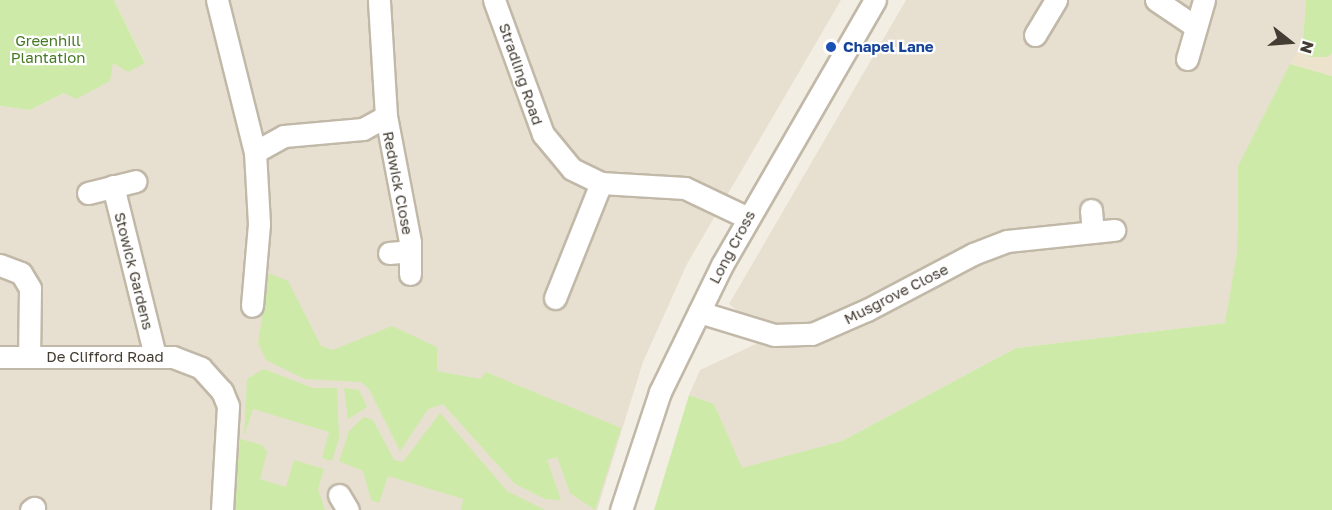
<!DOCTYPE html>
<style>
body{margin:0}
#map{position:relative;width:1332px;height:510px;overflow:hidden;background:#f3eee3;font-family:"Golos Text",sans-serif}
div>[style]{position:absolute}
[style*='--x']{left:calc(var(--x)*1px);top:calc(var(--y)*1px);width:calc(var(--w)*1px);rotate:calc(var(--a)*1deg)}
.residential>*{inset:0;background:#e7e0d0}
.education>*{inset:0;background:#ede3cc}
.green>*{inset:0;background:#cdeaa9}
.roads{filter:drop-shadow(2px 0 #c1b8a8) drop-shadow(-2px 0 #c1b8a8) drop-shadow(0 2px #c1b8a8) drop-shadow(0 -2px #c1b8a8)}
.minor>*{height:21px;margin:-10.5px;padding:0 10.5px;transform-origin:10.5px;border-radius:10.5px;background:#fff}
.dots>*{width:16px;height:16px;translate:-50% -50%;box-sizing:border-box;border:3px solid #fff;border-radius:50%}
span{translate:-50% -50%;white-space:nowrap;text-align:center;line-height:1.15;-webkit-text-stroke:4.5px #fff;paint-order:stroke}
.park-label{font-size:15px;color:#457923}
.transit-label{font-size:15px;color:#164399;font-weight:700}
.left{translate:0 -50%;text-align:left}
.street-label{font-size:15px;color:#443d33}
.north{position:absolute;left:1260px;top:12px;width:60px;height:60px;-webkit-text-stroke:4px #fff;paint-order:stroke;rotate:107deg;font-size:16px;font-weight:700;line-height:24px;text-align:center;color:#443d33}
.north::after{content:'';display:block;margin:auto;width:21px;height:27px;background:#443d33;clip-path:polygon(50% 0,100% 100%,50% 72%,0 100%)}
</style>
<div id="map">
<div class="residential">
<div style="clip-path:polygon(114px 0,841px 0,687px 264px,643px 362px,597px 510px,0 510px,0 106px,30px 110px,64px 93px,72px 94px,113px 63px,145px 62px)"></div>
<div style="clip-path:polygon(906px 0,1306px 0,1303px 41px,1238px 166px,1237px 252px,1226px 323px,1016px 348px,842px 441px,741px 469px,714px 404px,689px 395px,700px 370px,756px 344px,762px 322px,746px 318px,729px 304px)"></div>
</div>
<div class="education">
<div style="clip-path:polygon(1306px 0,1332px 0,1332px 76px,1290px 64px,1303px 41px)"></div>
</div>
<div class="green">
<div style="clip-path:polygon(0 0,114px 0,145px 63px,128px 72px,113px 63px,110px 81px,76px 99px,64px 93px,30px 110px,0 106px)"></div>
<div style="clip-path:polygon(1306px 0,1332px 0,1332px 53px,1328px 57px,1310px 57px,1299px 50px,1303px 41px)"></div>
<div style="clip-path:polygon(1290px 64px,1332px 76px,1332px 510px,654px 510px,689px 395px,714px 404px,742px 468px,842px 441px,1016px 348px,1225px 323px,1237px 252px,1238px 166px)"></div>
<div style="clip-path:polygon(269px 273px,288px 281px,321px 346px,333px 350px,392px 326px,437px 347px,437px 371px,480px 379px,486px 372px,621px 428px,595px 510px,570px 493px,557px 457px,547px 460px,561px 500px,545px 499px,515px 484px,443px 404px,428px 409px,400px 451px,369px 389px,361px 382px,305px 379px,266px 360px,258px 343px)"></div>
<div style="clip-path:polygon(264px 369px,313px 388px,337px 388px,339px 438px,332px 461px,322px 458px,329px 432px,253px 409px,244px 436px,247px 379px)"></div>
<div style="clip-path:polygon(344px 388px,359px 390px,367px 407px,348px 419px)"></div>
<div style="clip-path:polygon(440px 413px,507px 491px,545px 510px,461px 510px,463px 499px,388px 476px,379px 503px,371px 500px,363px 471px,339px 461px,349px 431px,364px 417px,373px 420px,394px 460px,403px 462px)"></div>
<div style="clip-path:polygon(240px 439px,262px 445px,267px 452px,260px 479px,286px 487px,294px 460px,324px 469px,318px 489px,325px 510px,234px 510px)"></div>
</div>
<div class="roads">
<div class="minor">
<div style="--x:217;--y:0;--w:157;--a:76"></div>
<div style="--x:255;--y:152;--w:72;--a:86.8"></div>
<div style="--x:259;--y:224;--w:82;--a:94.9"></div>
<div style="--x:494;--y:0;--w:143;--a:69.9"></div>
<div style="--x:543;--y:134;--w:45;--a:50.4"></div>
<div style="--x:572;--y:169;--w:32;--a:26"></div>
<div style="--x:601;--y:183;--w:84;--a:3.4"></div>
<div style="--x:685;--y:188;--w:68;--a:25.4"></div>
<div style="--x:1156;--y:0;--w:48;--a:34"></div>
<div style="--x:1035;--y:35;--w:41;--a:-59"></div>
<div style="--x:1187;--y:59;--w:61;--a:-73.9"></div>
<div style="--x:386;--y:116;--w:128;--a:79.2"></div>
<div style="--x:410;--y:242;--w:32;--a:90"></div>
<div style="--x:255;--y:152;--w:33;--a:-29"></div>
<div style="--x:284;--y:136;--w:79;--a:-5.1"></div>
<div style="--x:363;--y:129;--w:26;--a:-29"></div>
<div style="--x:386;--y:116;--w:116;--a:-93.5"></div>
<div style="--x:113;--y:186;--w:175;--a:76.1"></div>
<div style="--x:88;--y:193;--w:49;--a:-14"></div>
<div style="--x:1091;--y:210;--w:22;--a:85"></div>
<div style="--x:389;--y:253;--w:21;--a:-5"></div>
<div style="--x:0;--y:265;--w:22;--a:21"></div>
<div style="--x:21;--y:273;--w:17;--a:59"></div>
<div style="--x:30;--y:288;--w:68;--a:90.8"></div>
<div style="--x:555;--y:298;--w:124;--a:-68.2"></div>
<div style="--x:699;--y:312;--w:78;--a:17"></div>
<div style="--x:774;--y:335;--w:38;--a:-2"></div>
<div style="--x:812;--y:334;--w:60;--a:-23.6"></div>
<div style="--x:867;--y:310;--w:120;--a:-27.8"></div>
<div style="--x:973;--y:254;--w:36;--a:-21"></div>
<div style="--x:1007;--y:241;--w:108;--a:-5.9"></div>
<div style="--x:0;--y:357;--w:173;--a:0"></div>
<div style="--x:173;--y:357;--w:30;--a:21"></div>
<div style="--x:201;--y:368;--w:31;--a:48"></div>
<div style="--x:222;--y:391;--w:16;--a:68"></div>
<div style="--x:228;--y:406;--w:104;--a:93.3"></div>
<div style="--x:339;--y:495;--w:17;--a:59"></div>
<div style="--x:31;--y:510;--w:4;--a:-34"></div>
<div style="--x:621;--y:510;--w:124;--a:-71.7"></div>
<div style="--x:660;--y:392;--w:141;--a:-64"></div>
<div style="--x:722;--y:265;--w:306;--a:-60"></div>
</div>
</div>
<div class="dots">
<div style="left:831px;top:47px;background:#1a4fb4"></div>
</div>
<div class="park-label">
<span style="left:48px;top:49px">Greenhill<br>Plantation</span>
</div>
<div class="transit-label">
<span class="left" style="left:843px;top:47px">Chapel Lane</span>
</div>
<div class="street-label">
<span style="left:521px;top:74px;rotate:71deg">Stradling Road</span>
<span style="left:398px;top:183px;rotate:79deg">Redwick Close</span>
<span style="left:732px;top:247px;rotate:-62deg">Long Cross</span>
<span style="left:134px;top:271px;rotate:76deg">Stowick Gardens</span>
<span style="left:896px;top:294px;rotate:-27deg">Musgrove Close</span>
<span style="left:105px;top:357px">De Clifford Road</span>
</div>
<div class="north">N</div>
</div>
